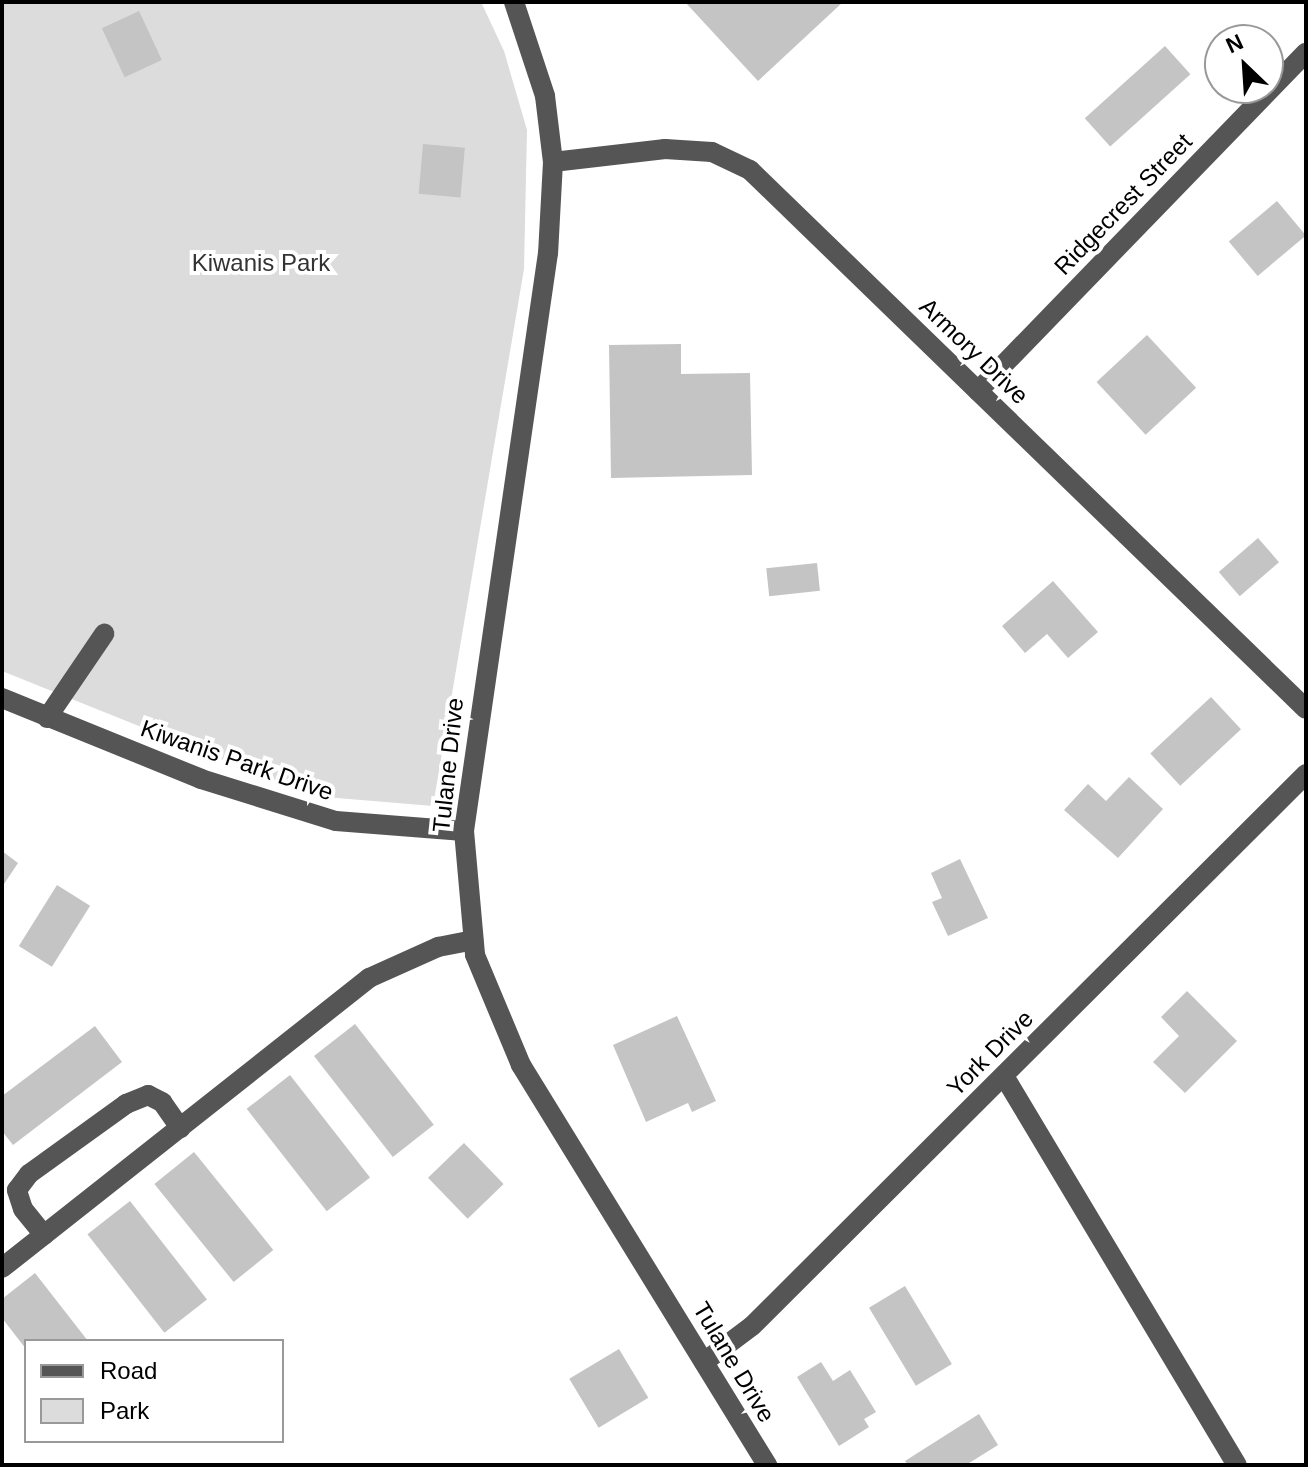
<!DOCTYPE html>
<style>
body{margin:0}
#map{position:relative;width:1308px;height:1467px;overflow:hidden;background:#fff;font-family:Arial,sans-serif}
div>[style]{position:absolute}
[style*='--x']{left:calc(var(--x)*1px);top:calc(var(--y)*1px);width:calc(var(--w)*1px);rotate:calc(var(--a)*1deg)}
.green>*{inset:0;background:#dcdcdc}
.building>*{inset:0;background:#c4c4c4;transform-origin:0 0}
.minor>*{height:20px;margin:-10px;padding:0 10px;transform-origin:10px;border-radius:10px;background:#555}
span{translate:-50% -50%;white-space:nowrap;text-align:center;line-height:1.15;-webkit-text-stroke:8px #fff;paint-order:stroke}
.street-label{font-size:24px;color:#000}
.park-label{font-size:24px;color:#333}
.frame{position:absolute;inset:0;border:4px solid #000;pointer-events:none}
.legend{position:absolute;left:24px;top:1339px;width:260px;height:104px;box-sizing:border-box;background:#fff;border:2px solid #999;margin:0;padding:10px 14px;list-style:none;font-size:24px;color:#000}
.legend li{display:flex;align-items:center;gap:16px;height:40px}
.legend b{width:40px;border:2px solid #999}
.north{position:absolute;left:1204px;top:24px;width:80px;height:80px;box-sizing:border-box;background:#fff;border:2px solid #999;border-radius:50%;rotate:335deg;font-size:22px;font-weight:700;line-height:32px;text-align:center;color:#000}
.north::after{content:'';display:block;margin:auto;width:28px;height:36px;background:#000;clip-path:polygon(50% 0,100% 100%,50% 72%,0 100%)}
</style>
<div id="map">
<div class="green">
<div style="clip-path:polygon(2px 2px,481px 2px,504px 51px,527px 130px,524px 269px,433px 806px,313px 796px,2px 671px)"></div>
</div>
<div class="building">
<div style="clip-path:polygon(685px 2px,843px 2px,758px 81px)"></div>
<div style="left:139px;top:11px;width:54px;height:41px;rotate:65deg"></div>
<div style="left:1165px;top:46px;width:38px;height:108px;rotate:48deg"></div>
<div style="left:423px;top:144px;width:42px;height:50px;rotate:5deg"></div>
<div style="left:1277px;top:201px;width:45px;height:63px;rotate:50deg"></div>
<div style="left:1147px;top:335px;width:72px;height:69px;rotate:47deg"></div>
<div style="clip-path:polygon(681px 344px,681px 374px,750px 373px,752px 475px,611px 478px,609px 345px)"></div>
<div style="left:1258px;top:538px;width:32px;height:52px;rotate:49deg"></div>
<div style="left:817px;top:563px;width:28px;height:51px;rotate:84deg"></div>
<div style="clip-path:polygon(1053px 581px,1098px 632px,1068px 658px,1047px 634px,1025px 653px,1002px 626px)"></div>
<div style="left:1211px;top:697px;width:44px;height:83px;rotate:47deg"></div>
<div style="clip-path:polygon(1129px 777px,1163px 809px,1118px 858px,1064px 810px,1088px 784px,1106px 801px)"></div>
<div style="clip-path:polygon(2px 851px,18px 863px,2px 887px)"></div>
<div style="clip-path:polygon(960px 859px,988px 918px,948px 936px,932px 902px,942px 898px,931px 873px)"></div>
<div style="left:57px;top:885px;width:39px;height:72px;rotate:32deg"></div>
<div style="clip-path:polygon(1187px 991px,1237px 1041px,1185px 1093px,1153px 1062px,1179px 1036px,1161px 1017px)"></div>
<div style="clip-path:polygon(677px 1016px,716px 1101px,692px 1112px,688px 1103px,646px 1122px,613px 1045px)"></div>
<div style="left:355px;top:1024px;width:128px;height:52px;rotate:52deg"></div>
<div style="clip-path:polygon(95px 1026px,122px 1062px,13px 1145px,2px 1131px,2px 1096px)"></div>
<div style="left:290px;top:1075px;width:130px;height:55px;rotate:52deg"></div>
<div style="left:464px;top:1143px;width:57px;height:50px;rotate:46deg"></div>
<div style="left:194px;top:1152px;width:126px;height:51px;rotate:51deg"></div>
<div style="left:130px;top:1201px;width:125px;height:54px;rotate:52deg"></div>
<div style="clip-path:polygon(35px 1273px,88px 1341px,26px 1341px,26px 1349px,2px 1318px,2px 1299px)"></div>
<div style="left:905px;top:1286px;width:91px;height:42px;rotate:59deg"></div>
<div style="left:619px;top:1349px;width:57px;height:58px;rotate:59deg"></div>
<div style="clip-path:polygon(821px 1362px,833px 1381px,850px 1370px,876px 1412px,864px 1419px,869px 1427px,839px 1446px,797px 1377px)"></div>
<div style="clip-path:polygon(979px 1414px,998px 1445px,966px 1465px,908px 1465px,905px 1461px)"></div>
</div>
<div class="minor">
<div style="--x:514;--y:2;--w:99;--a:71.7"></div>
<div style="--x:545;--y:96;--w:66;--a:83.1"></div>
<div style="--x:553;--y:162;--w:91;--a:93.1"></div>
<div style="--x:548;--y:253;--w:584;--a:98.27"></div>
<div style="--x:464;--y:831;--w:124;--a:84.9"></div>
<div style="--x:475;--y:955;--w:119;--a:67.3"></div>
<div style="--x:521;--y:1065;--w:470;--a:58.4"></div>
<div style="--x:553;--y:162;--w:113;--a:-6.6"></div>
<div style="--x:665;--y:149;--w:47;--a:3.7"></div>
<div style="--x:712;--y:152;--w:42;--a:25.3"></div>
<div style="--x:750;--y:170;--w:774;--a:44.11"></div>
<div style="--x:978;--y:391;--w:471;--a:-45.9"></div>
<div style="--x:2;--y:698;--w:215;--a:22.1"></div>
<div style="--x:201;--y:779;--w:141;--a:17.3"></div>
<div style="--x:336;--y:821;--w:128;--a:4.5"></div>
<div style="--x:47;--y:718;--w:102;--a:-55.8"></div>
<div style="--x:1004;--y:1076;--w:453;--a:59.1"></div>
<div style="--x:44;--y:1235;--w:33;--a:-129"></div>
<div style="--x:23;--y:1209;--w:20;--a:-108"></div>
<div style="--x:17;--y:1190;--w:20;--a:-53"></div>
<div style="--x:29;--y:1174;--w:120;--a:-35.8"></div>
<div style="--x:126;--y:1104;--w:24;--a:-22"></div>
<div style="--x:148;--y:1095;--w:16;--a:27"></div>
<div style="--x:162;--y:1102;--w:32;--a:55"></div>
<div style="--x:2;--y:1268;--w:468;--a:-38.3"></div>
<div style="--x:369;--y:978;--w:76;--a:-24.2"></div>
<div style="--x:438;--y:947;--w:36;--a:-11"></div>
<div style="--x:704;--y:1362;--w:60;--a:-36.9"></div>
<div style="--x:752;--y:1326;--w:782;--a:-44.9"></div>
</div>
<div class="street-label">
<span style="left:1123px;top:204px;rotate:-46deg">Ridgecrest Street</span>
<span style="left:974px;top:351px;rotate:44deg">Armory Drive</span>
<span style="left:237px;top:760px;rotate:19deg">Kiwanis Park Drive</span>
<span style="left:448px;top:765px;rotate:-84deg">Tulane Drive</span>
<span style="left:990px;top:1053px;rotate:-45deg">York Drive</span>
<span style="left:734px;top:1362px;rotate:59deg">Tulane Drive</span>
</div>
<div class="park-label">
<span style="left:261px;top:263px">Kiwanis Park</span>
</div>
<div class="frame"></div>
<ul class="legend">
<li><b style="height:10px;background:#555"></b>Road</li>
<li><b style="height:22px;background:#dcdcdc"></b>Park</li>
</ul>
<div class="north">N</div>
</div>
